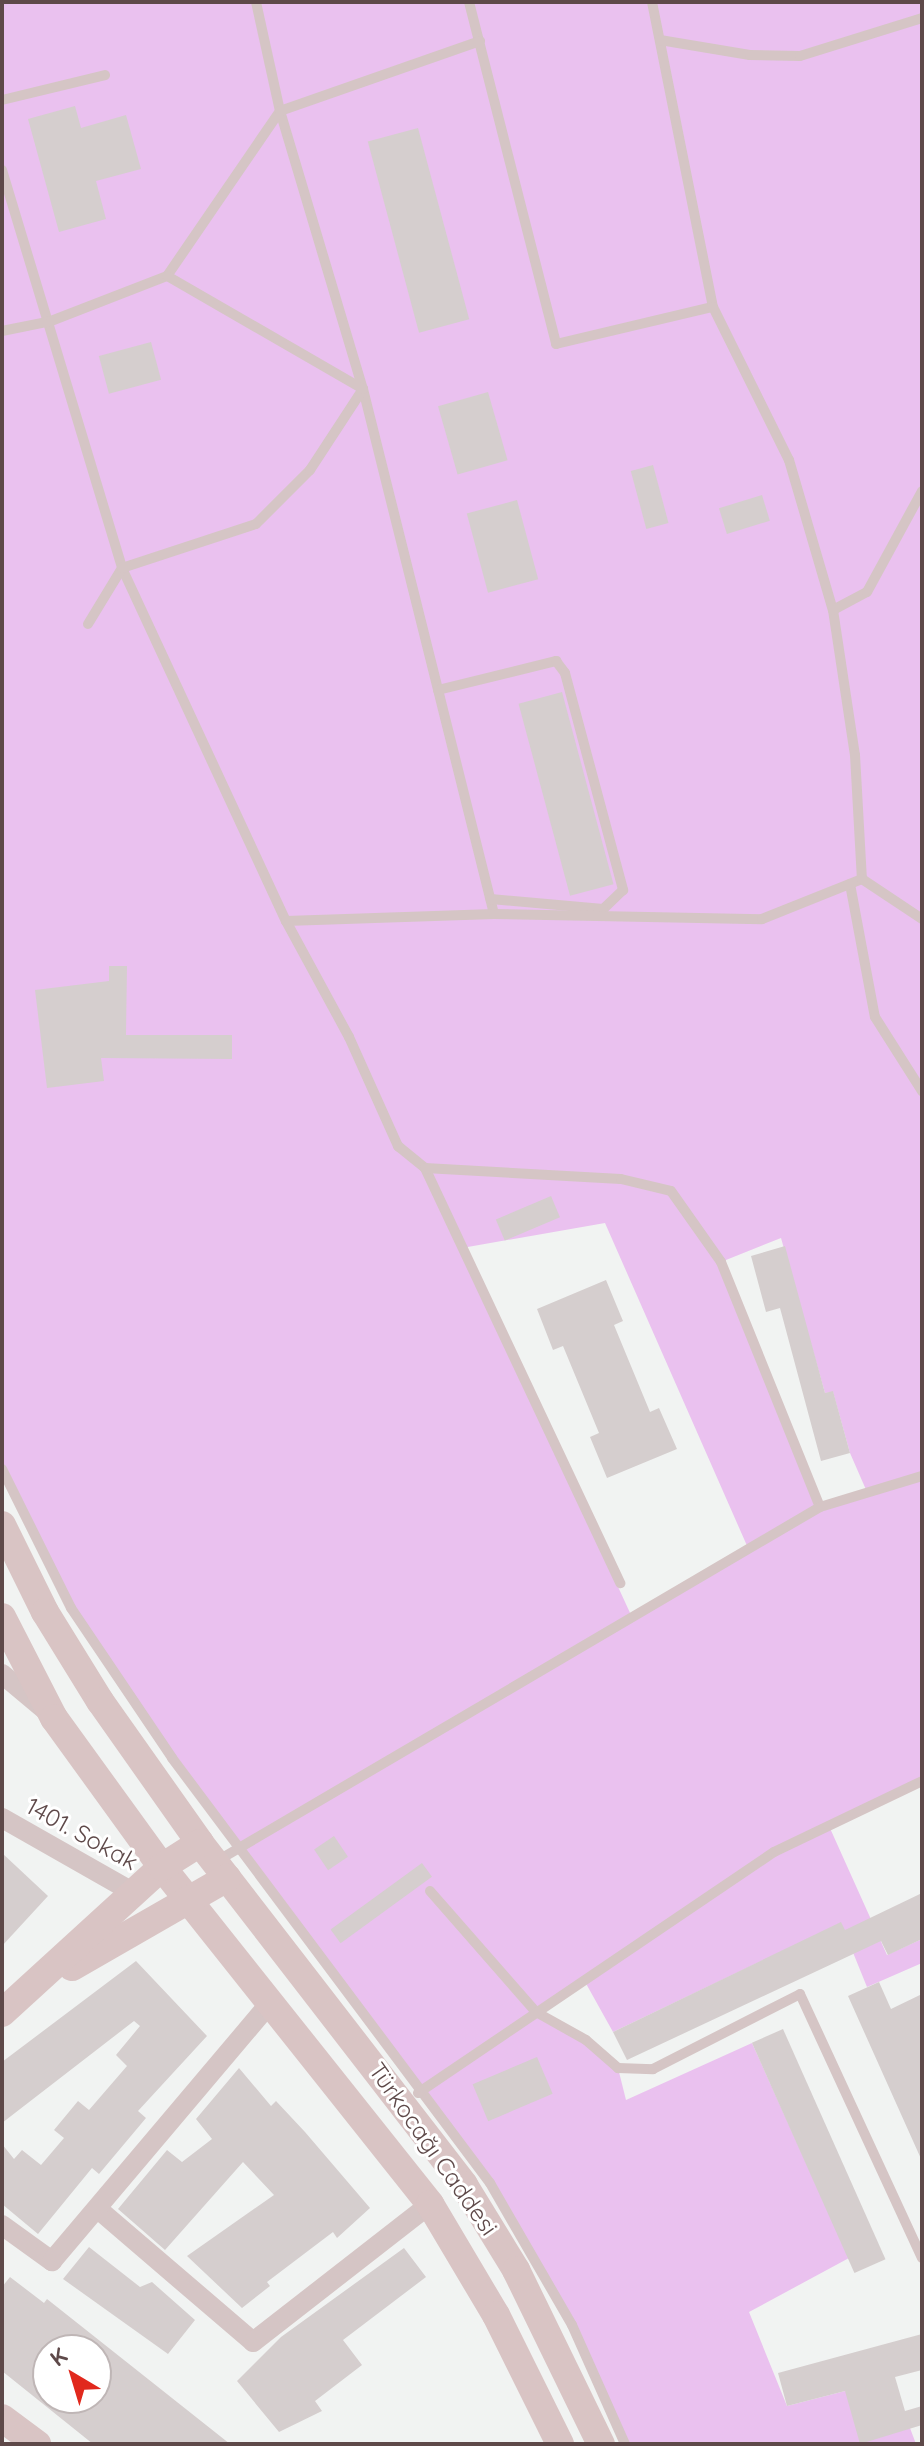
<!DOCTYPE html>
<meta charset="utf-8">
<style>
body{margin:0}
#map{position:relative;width:924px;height:2446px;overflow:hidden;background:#f1f3f2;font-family:Quicksand,sans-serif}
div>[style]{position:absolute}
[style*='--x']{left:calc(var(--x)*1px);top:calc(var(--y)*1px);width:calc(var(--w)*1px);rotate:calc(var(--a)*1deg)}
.green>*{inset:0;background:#eac1ef}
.building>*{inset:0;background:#d5cece;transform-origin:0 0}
.lane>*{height:10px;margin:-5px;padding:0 5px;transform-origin:5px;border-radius:5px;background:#d5c5c5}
.street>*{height:20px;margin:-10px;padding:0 10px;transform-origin:10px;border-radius:10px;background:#d5c5c5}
.secondary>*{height:28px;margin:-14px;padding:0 14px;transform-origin:14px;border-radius:14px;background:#d9c4c4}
span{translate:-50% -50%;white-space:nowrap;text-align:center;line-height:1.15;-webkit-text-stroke:6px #fff;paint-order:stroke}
.street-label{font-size:24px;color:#5e4949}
.frame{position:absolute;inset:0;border:4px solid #5e4949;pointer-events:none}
.north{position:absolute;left:32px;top:2334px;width:80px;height:80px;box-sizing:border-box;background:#fff;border:2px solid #bfb6b6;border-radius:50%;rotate:322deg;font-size:22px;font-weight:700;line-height:32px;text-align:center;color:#5e4949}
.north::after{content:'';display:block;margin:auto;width:28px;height:36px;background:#e1291d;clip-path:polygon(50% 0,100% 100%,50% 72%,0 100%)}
</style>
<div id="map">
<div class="green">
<div style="clip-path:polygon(evenodd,2px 2px,922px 2px,922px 1791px,919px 1783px,829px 1826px,887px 1955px,922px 1939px,922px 1963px,867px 1987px,841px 1923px,613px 2032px,584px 1980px,536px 2012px,586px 2040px,618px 2068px,626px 2100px,752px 2043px,849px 2258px,749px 2312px,787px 2406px,845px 2391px,910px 2428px,916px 2444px,625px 2444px,572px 2325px,490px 2183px,240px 1848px,71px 1608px,2px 1469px,2px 2px,605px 1223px,748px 1548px,631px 1615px,462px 1248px,605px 1223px,2px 2px,781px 1238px,825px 1393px,833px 1392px,850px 1453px,867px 1492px,820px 1507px,721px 1262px,781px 1238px)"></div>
</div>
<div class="building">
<div style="clip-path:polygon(75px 106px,81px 128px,126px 115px,141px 169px,96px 181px,106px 219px,59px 232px,28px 119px)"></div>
<div style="left:418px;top:128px;width:198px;height:52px;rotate:75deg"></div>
<div style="left:151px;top:342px;width:39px;height:54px;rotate:75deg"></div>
<div style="left:488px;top:392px;width:71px;height:52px;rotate:74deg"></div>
<div style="left:653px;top:465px;width:60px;height:23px;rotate:75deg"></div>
<div style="left:762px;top:495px;width:27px;height:45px;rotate:73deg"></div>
<div style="left:517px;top:500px;width:82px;height:52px;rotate:75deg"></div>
<div style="left:562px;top:692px;width:199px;height:45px;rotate:75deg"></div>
<div style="clip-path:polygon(109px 966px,127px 966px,126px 1035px,232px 1035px,232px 1059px,101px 1058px,104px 1081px,47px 1088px,35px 990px,109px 981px)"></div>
<div style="left:551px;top:1196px;width:23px;height:60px;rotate:67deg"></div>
<div style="clip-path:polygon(785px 1246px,825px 1393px,833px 1391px,850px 1453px,821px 1461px,780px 1308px,766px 1312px,751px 1256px)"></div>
<div style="clip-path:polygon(606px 1280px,623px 1321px,614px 1325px,650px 1412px,659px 1408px,677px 1449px,607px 1478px,590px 1437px,599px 1433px,563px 1346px,553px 1350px,537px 1309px)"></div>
<div style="left:334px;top:1836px;width:25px;height:24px;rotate:56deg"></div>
<div style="clip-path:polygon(2px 1853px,48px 1896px,2px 1946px)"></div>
<div style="left:422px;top:1863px;width:17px;height:113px;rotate:54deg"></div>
<div style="clip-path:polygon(922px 1893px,922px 1939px,888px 1955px,881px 1941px,627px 2060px,613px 2032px,841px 1922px,845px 1930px)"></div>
<div style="clip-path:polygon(136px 1961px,207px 2036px,138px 2111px,146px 2118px,99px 2174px,92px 2168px,38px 2234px,2px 2204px,2px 2144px,14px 2159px,22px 2150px,41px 2165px,64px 2138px,54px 2130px,78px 2101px,89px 2110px,127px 2066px,116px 2055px,140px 2026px,134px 2021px,2px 2123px,2px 2062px)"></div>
<div style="clip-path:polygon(879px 1982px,891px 2009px,922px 1994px,922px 2161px,848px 1996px)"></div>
<div style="left:783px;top:2029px;width:252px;height:34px;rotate:66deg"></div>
<div style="left:537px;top:2057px;width:40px;height:70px;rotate:67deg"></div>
<div style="clip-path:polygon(239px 2068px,271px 2106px,276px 2101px,305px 2132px,370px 2208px,337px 2238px,333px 2232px,267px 2282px,270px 2286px,242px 2308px,187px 2256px,274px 2195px,243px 2162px,165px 2250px,118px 2209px,167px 2150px,182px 2162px,212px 2139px,196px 2119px)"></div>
<div style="clip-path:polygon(89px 2247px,140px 2287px,152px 2282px,195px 2320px,168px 2354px,63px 2279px)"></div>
<div style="clip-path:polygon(404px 2248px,426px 2277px,343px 2340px,362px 2365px,315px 2401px,322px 2411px,279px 2432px,237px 2381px,281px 2337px)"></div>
<div style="clip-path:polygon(evenodd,10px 2277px,44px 2303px,47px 2299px,230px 2444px,93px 2444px,2px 2371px,2px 2287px,10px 2277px,48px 2350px,96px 2350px,96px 2398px,48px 2398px,48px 2350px)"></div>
<div style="clip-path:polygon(922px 2334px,922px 2370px,895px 2377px,905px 2411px,922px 2406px,922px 2425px,860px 2444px,845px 2391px,787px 2406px,778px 2373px)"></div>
</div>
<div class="lane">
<div style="--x:256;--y:2;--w:112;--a:77.6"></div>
<div style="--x:280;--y:111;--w:290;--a:73.4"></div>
<div style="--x:363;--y:389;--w:541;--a:75.99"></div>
<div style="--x:469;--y:2;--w:353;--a:75.7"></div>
<div style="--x:556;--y:344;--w:161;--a:-13.3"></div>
<div style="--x:652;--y:2;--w:311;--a:78.7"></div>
<div style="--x:713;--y:307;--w:171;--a:63.6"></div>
<div style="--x:789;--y:460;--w:156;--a:73.7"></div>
<div style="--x:833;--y:610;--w:147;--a:81.4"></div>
<div style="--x:855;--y:755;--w:124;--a:86.8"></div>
<div style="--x:660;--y:40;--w:91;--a:9.5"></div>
<div style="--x:750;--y:55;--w:50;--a:1.1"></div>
<div style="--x:800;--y:56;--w:128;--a:-17.3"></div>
<div style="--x:2;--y:100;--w:106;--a:-13.6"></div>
<div style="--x:2;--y:170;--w:416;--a:73.2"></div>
<div style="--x:122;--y:568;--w:389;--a:65.1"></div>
<div style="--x:286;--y:921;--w:132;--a:61.5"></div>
<div style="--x:349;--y:1037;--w:120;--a:65.8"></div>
<div style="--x:398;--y:1146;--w:35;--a:39"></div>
<div style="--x:425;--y:1168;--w:459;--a:64.8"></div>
<div style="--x:2;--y:331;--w:50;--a:-11.5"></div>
<div style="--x:51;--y:321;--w:124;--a:-21.2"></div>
<div style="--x:167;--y:276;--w:200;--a:-55.6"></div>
<div style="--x:280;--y:111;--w:212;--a:-19.3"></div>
<div style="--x:833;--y:610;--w:38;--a:-28"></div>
<div style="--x:867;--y:592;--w:115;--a:-61.4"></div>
<div style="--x:88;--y:624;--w:66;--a:-58.7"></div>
<div style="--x:122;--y:568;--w:141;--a:-18.2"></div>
<div style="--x:256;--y:524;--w:76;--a:-45"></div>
<div style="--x:310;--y:470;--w:97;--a:-56.8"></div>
<div style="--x:363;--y:389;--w:226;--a:-150"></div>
<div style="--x:438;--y:690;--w:122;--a:-13.8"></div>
<div style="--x:556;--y:661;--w:15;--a:53"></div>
<div style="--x:565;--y:673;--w:225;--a:75"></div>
<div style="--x:623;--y:890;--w:28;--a:136"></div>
<div style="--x:603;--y:909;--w:113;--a:-174.9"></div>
<div style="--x:850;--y:884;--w:135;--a:79.4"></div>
<div style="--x:875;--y:1017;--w:88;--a:57.6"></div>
<div style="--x:286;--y:921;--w:208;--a:-1.9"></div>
<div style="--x:494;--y:914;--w:268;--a:1.1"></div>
<div style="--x:762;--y:919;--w:108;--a:-21.8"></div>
<div style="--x:862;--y:879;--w:72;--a:33.7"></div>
<div style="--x:425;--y:1168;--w:196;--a:3.2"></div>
<div style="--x:621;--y:1179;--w:51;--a:13.5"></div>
<div style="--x:671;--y:1191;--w:87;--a:54.8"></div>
<div style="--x:721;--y:1262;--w:264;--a:68"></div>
<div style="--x:2;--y:1469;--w:155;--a:63.6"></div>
<div style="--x:71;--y:1608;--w:181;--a:56"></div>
<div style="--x:172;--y:1758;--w:531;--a:53.19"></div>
<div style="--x:490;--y:2183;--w:164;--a:60"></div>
<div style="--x:572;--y:2325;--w:130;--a:66"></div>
<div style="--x:217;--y:1861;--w:699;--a:-30.42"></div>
<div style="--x:820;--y:1507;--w:107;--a:-16.9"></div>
<div style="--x:430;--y:1891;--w:161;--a:48.8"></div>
<div style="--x:536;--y:2012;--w:57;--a:29.2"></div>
<div style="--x:586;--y:2040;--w:43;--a:41.2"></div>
<div style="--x:618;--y:2068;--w:35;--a:2"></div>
<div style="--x:653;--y:2069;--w:165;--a:-27"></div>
<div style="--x:800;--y:1994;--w:291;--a:65.2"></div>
<div style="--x:418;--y:2093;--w:430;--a:-34.1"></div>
<div style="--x:774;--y:1852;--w:164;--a:-25.6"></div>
</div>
<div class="street">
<div style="--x:2;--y:1674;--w:56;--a:39.9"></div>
<div style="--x:2;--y:1818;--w:154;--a:29.6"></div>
<div style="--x:98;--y:2209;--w:204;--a:40.6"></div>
<div style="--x:253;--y:2342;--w:224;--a:-37.9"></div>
<div style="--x:2;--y:2225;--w:62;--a:35.8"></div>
<div style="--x:52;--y:2261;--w:338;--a:-49.8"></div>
</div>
<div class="secondary">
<div style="--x:2;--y:1525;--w:97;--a:63.7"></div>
<div style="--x:45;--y:1612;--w:105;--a:58.3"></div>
<div style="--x:100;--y:1701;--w:174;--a:54.8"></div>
<div style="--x:200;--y:1843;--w:432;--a:52.3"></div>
<div style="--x:464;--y:2185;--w:100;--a:58.5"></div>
<div style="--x:516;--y:2270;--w:194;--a:64"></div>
<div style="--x:2;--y:1617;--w:114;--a:62.8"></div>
<div style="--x:54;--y:1718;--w:184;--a:54.1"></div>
<div style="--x:162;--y:1867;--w:431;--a:51.5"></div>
<div style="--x:430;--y:2204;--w:129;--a:59.3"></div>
<div style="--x:496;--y:2315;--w:144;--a:63.6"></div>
<div style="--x:72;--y:1967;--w:179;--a:-29.9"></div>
<div style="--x:2;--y:2013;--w:217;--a:-42.4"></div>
<div style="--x:162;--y:1867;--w:45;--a:-32.3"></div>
<div style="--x:2;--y:2418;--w:44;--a:36.6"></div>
</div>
<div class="street-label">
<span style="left:82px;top:1834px;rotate:29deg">1401. Sokak</span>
<span style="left:433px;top:2149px;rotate:55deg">Türkocağı Caddesi</span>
</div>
<div class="frame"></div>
<div class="north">K</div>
</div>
